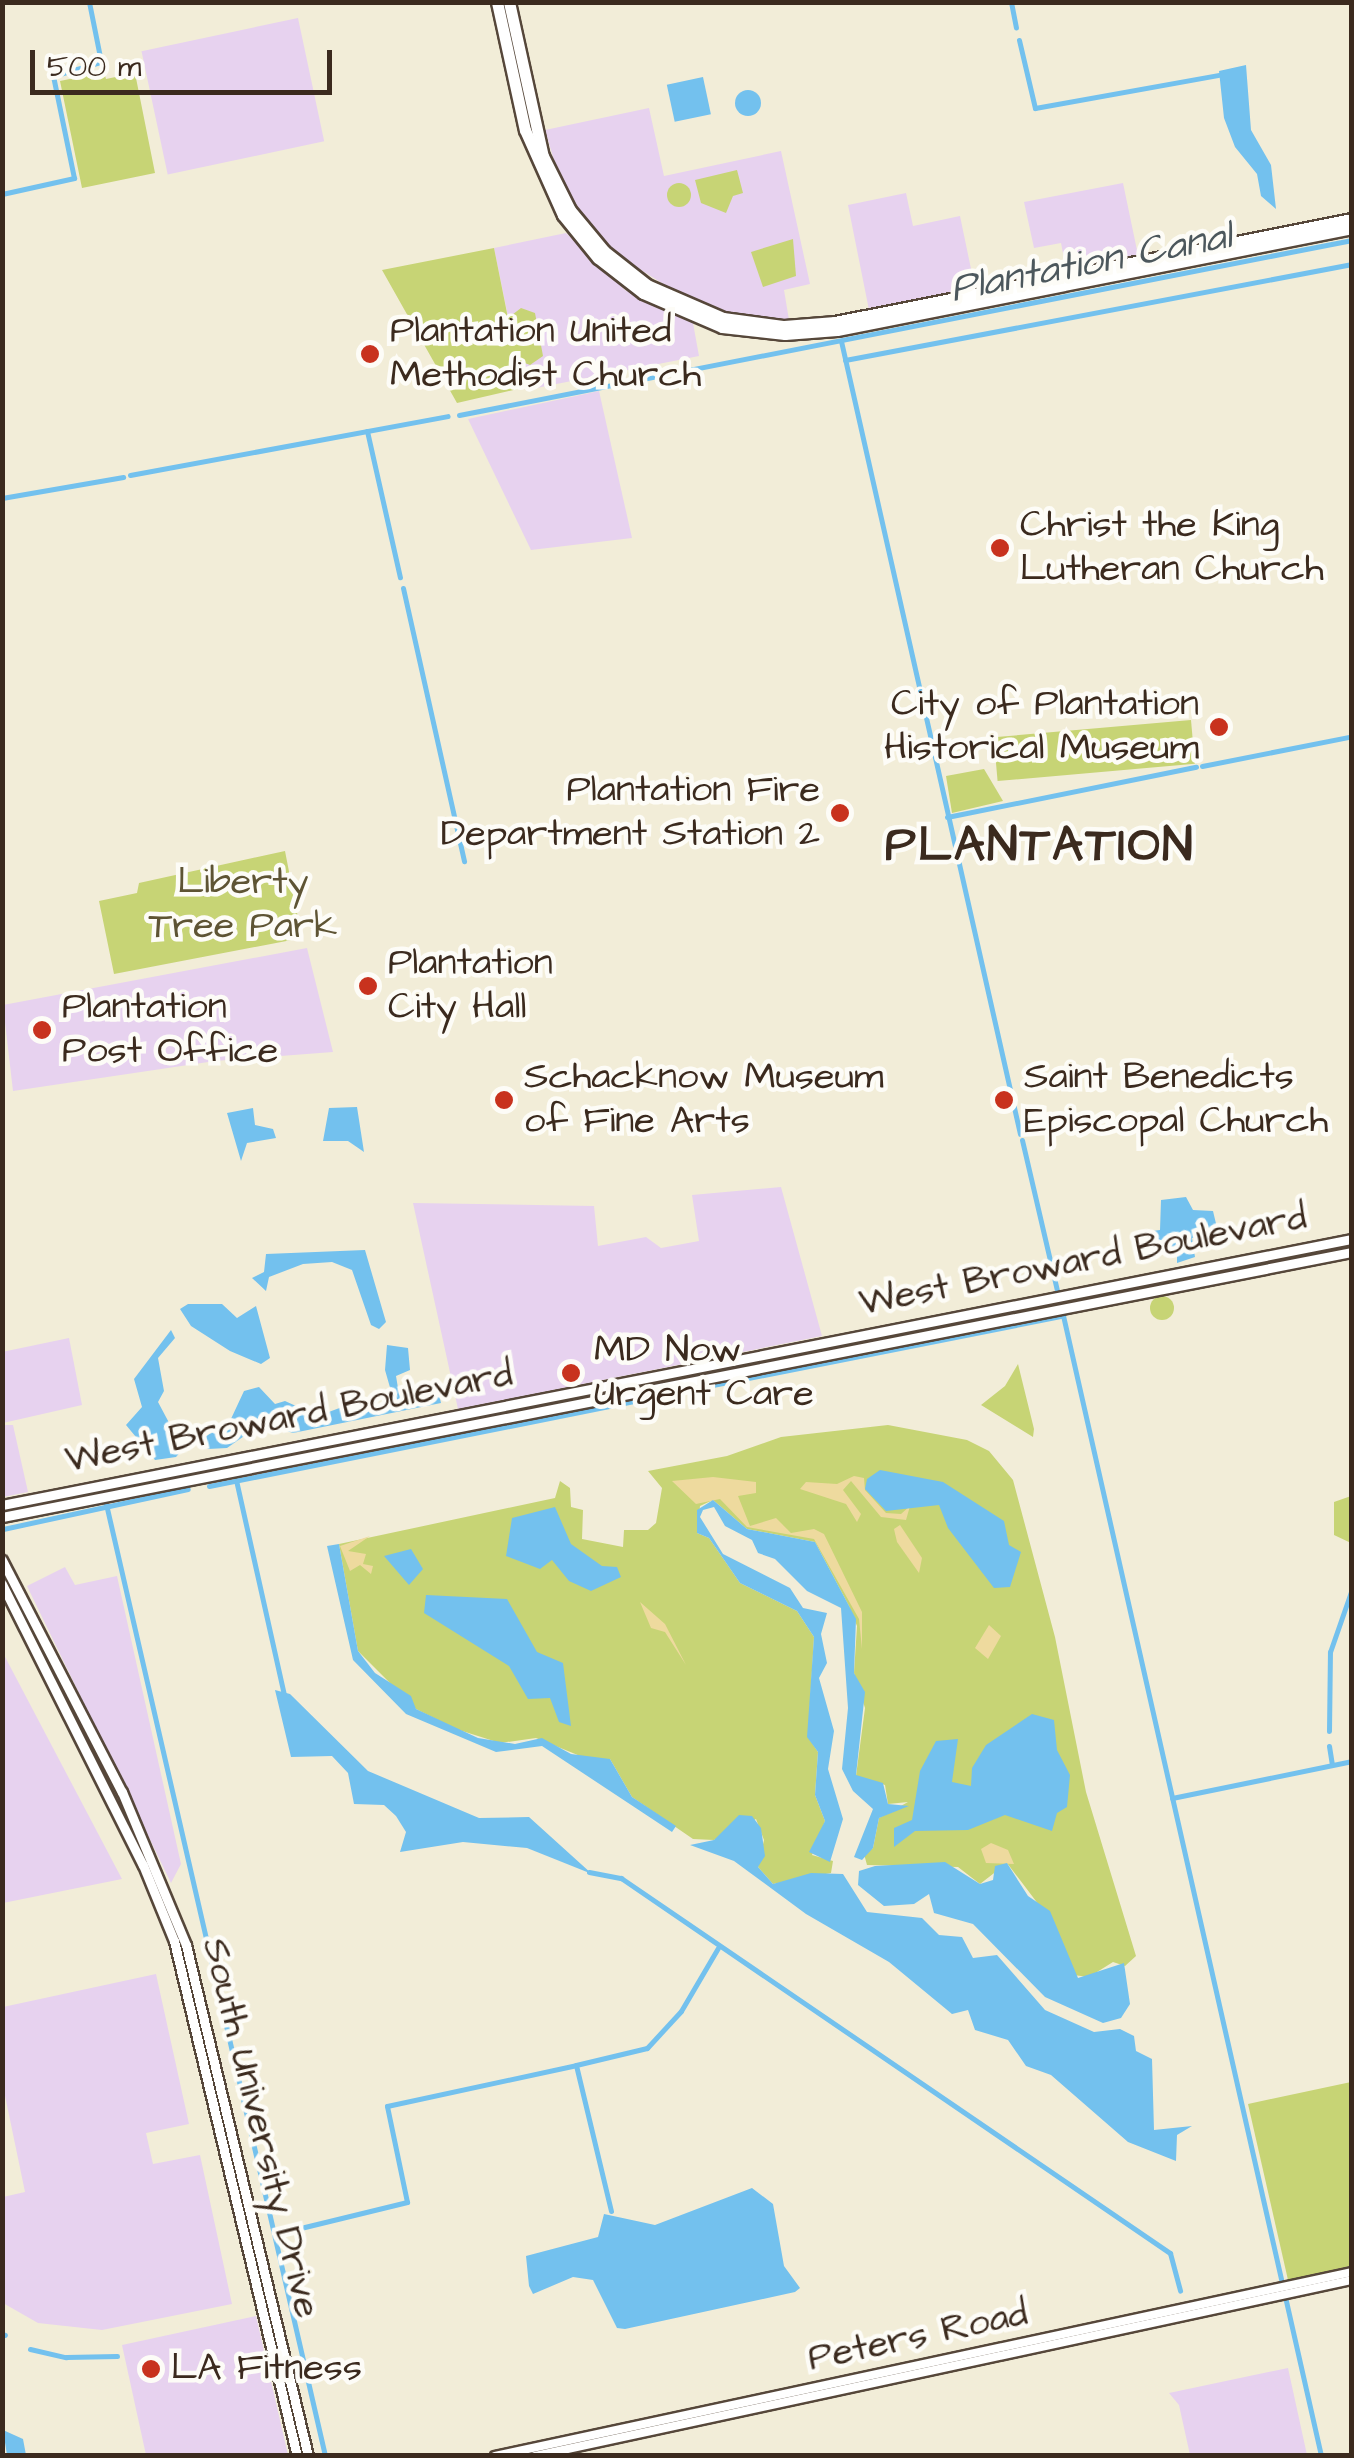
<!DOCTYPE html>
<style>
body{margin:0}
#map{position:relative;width:1354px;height:2458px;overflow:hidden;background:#f2edd8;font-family:"Architects Daughter",sans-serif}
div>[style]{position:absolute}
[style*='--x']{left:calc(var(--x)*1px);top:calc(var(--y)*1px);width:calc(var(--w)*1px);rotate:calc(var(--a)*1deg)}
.built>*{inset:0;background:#e7d2ef;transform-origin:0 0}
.green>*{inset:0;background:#c7d475;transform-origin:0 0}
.round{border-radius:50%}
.sand>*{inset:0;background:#eeda9e}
.water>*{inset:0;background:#73c1ee;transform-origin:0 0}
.canal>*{height:5px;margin:-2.5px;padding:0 2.5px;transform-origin:2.5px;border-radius:2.5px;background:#73c1ee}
.roads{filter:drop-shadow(2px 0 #56473a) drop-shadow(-2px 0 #56473a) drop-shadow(0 2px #56473a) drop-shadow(0 -2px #56473a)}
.secondary>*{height:8px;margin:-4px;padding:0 4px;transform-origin:4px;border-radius:4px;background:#fff}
.primary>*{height:9px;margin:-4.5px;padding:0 4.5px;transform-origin:4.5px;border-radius:4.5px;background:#fff}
.highway>*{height:11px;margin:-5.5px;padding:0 5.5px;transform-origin:5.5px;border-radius:5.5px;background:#fff}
.dots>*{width:28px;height:28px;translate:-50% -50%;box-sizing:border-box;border:5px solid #fdfcf7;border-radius:50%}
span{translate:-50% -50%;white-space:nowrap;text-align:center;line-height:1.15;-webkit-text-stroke:9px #fdfcf7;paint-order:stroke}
.poi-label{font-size:38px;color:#3b2a1e}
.left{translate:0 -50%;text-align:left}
.right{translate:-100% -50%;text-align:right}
.park-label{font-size:38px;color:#5e5434}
.street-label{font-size:38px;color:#3b2a1e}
.water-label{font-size:40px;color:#4c575c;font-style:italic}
.district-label{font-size:48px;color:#3b2a1e;font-weight:700;letter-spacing:2.5px}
.frame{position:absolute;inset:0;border:5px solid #3b2a1e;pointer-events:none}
.scale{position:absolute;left:30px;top:50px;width:302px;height:45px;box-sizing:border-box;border:5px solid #3b2a1e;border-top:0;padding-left:12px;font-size:30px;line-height:35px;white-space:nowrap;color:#3b2a1e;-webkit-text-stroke:8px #fdfcf7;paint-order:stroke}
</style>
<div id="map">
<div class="built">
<div style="left:298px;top:18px;width:126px;height:160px;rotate:78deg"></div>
<div style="clip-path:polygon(649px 108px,664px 176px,781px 151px,810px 284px,784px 290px,789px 320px,739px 316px,689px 300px,617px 255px,589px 224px,559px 177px,545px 130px)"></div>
<div style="clip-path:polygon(1123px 183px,1138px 255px,1066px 269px,1061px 243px,1034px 248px,1024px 202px)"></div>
<div style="clip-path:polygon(906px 193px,913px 226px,960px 216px,975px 288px,869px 310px,848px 205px)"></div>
<div style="clip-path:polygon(566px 233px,625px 290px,693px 323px,699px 356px,531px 389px,521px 380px,494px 248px)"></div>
<div style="clip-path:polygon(599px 391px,632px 538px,531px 550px,468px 419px)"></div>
<div style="clip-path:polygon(307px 948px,333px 1052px,215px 1061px,13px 1091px,3px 1005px)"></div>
<div style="clip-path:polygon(781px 1187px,822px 1336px,458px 1409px,413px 1203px,594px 1206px,598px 1246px,646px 1237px,661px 1248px,699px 1241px,692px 1195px)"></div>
<div style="clip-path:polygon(69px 1338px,82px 1405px,3px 1423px,2px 1352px)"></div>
<div style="clip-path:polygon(3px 1425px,13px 1425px,28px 1492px,3px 1497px)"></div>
<div style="clip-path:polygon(65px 1567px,75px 1585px,117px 1576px,181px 1864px,171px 1883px,27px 1586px)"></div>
<div style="clip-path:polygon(2px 1653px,3px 1653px,122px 1879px,3px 1903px)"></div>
<div style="clip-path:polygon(156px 1974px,189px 2124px,146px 2133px,153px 2164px,200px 2155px,232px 2304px,102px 2330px,38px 2323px,3px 2303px,3px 2197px,25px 2192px,3px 2086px,3px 2007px)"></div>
<div style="clip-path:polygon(256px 2316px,288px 2455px,146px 2455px,122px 2345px)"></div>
<div style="clip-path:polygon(1288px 2368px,1307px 2455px,1190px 2455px,1179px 2405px,1169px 2393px)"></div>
</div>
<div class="green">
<div style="clip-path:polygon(104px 72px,106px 79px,135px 73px,155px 173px,82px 188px,60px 81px)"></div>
<div style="clip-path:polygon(737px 170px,743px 193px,733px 196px,726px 213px,701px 203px,695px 180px)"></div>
<div class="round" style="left:667px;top:183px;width:24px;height:24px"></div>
<div style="clip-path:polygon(793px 239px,796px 276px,763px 287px,751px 252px)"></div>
<div style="clip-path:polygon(494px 248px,508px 318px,521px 308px,535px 313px,543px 356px,530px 365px,517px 360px,518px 389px,457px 403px,382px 270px)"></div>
<div style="left:1191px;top:720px;width:44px;height:198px;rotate:85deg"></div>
<div style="clip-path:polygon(984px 769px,1003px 801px,952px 813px,946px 776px)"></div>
<div style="clip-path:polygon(285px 851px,302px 938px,114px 974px,99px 901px,137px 893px,139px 883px)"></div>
<div class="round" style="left:1150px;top:1296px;width:24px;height:24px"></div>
<div style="clip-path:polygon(1018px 1364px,1034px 1429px,1033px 1437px,981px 1405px,1005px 1386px)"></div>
<div style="clip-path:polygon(888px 1425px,967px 1440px,989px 1451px,1013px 1480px,1055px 1637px,1086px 1792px,1136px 1956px,1125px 1966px,1113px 1962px,1089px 1977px,1073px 1975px,1051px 1921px,1007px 1863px,980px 1884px,958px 1867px,867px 1865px,864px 1854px,873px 1848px,879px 1818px,908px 1802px,888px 1804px,885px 1785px,856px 1776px,865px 1708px,854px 1673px,857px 1626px,849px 1606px,815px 1542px,747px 1529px,713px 1500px,700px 1506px,697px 1533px,709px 1538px,740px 1583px,797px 1611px,814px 1637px,808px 1737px,818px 1752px,815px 1795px,825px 1821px,812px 1855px,833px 1861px,831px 1873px,773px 1884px,758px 1867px,764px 1840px,756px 1819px,714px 1840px,693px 1839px,632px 1797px,610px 1759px,590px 1760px,536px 1738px,500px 1743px,456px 1729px,416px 1709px,358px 1651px,339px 1544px,555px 1498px,560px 1481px,570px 1488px,571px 1507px,583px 1510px,582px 1539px,623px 1547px,624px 1530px,648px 1530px,656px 1523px,662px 1488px,648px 1471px,727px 1456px,781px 1437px)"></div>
<div style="clip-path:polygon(1351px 1496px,1351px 1543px,1334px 1535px,1334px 1502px)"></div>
<div style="clip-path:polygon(1351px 2082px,1351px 2266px,1288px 2280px,1248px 2104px)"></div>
</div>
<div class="sand">
<div style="clip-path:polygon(854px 1476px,864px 1478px,865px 1490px,886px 1513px,901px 1514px,910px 1506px,906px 1520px,881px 1517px,851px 1481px,843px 1490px,861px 1514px,857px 1522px,846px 1504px,800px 1489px,806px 1482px,837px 1484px)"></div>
<div style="clip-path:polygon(713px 1477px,756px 1482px,756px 1493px,738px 1496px,750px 1526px,776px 1518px,791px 1533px,814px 1529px,824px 1534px,862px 1612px,862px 1649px,859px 1619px,814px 1539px,747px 1527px,720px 1499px,696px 1504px,672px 1481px)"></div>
<div style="clip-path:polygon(900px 1525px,922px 1558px,919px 1573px,897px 1542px,894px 1529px)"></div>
<div style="clip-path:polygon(370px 1536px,348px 1551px,366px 1554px,363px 1564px,373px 1566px,371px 1574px,360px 1565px,350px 1571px,340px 1546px)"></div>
<div style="clip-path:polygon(640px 1602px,665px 1624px,686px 1665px,665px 1632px,651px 1628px)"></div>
<div style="clip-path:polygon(989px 1625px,1001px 1636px,988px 1659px,975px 1648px)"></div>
<div style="clip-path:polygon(991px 1843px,1008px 1850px,1014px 1864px,986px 1863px,981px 1849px)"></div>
</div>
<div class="water">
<div style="clip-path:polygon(1246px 65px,1251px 130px,1271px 165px,1276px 209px,1261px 196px,1257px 174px,1235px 147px,1224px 118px,1219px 71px)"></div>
<div style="left:703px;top:77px;width:38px;height:37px;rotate:78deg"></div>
<div class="round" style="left:735px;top:90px;width:26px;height:26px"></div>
<div style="clip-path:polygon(357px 1107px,364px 1152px,348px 1141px,323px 1141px,329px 1108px)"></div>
<div style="clip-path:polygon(253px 1108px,255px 1125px,273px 1129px,276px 1138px,247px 1143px,241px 1161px,227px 1113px)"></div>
<div style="clip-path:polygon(1186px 1197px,1193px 1210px,1213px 1211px,1218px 1232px,1192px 1238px,1195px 1257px,1177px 1263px,1177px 1251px,1155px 1242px,1146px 1261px,1136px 1233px,1160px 1230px,1161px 1200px)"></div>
<div style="clip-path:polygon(365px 1250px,386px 1322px,379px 1329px,371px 1325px,352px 1270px,332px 1262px,303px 1264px,269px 1277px,266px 1291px,252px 1278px,264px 1272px,266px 1254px)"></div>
<div style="clip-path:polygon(188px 1304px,222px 1304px,237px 1318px,256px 1306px,270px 1358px,261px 1364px,230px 1351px,191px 1326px,180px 1309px)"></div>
<div style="clip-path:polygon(171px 1330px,175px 1338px,158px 1358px,164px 1391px,158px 1402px,183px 1449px,176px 1457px,155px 1460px,126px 1425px,142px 1407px,134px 1379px)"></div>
<div style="clip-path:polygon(387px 1345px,408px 1348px,410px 1370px,396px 1376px,399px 1394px,409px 1399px,439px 1394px,441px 1403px,293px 1433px,275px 1427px,250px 1432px,227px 1448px,208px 1449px,200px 1440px,230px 1421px,244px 1391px,259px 1387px,275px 1404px,285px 1401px,318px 1416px,361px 1400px,381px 1412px,393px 1398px,385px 1370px)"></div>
<div style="clip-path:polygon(880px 1470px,943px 1482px,1004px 1521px,1009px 1545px,1021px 1552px,1010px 1587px,994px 1588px,948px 1528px,939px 1505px,886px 1511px,865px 1489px,867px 1479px)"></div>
<div style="clip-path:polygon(713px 1500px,747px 1529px,815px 1542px,856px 1619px,854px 1673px,865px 1692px,856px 1775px,883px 1783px,888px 1804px,909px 1806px,879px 1818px,873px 1848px,862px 1860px,854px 1857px,873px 1809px,853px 1791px,842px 1769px,848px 1708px,841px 1608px,807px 1591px,775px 1559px,758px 1553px,752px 1540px,725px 1526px,714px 1507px,703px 1510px,700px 1517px,723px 1554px,790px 1588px,803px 1608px,827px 1613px,821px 1634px,827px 1663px,819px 1678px,834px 1731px,828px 1769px,843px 1819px,830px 1862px,809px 1852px,825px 1821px,815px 1795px,818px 1752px,807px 1737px,814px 1637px,797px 1611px,740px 1583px,709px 1538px,697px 1533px,697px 1510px)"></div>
<div style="clip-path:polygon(555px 1507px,571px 1544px,602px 1566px,617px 1567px,621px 1577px,591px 1591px,569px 1581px,552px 1560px,540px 1569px,506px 1556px,512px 1518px)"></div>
<div style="clip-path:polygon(339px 1544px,358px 1651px,375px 1673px,411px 1696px,416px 1709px,478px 1738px,515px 1744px,542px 1738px,571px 1754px,610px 1759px,632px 1797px,676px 1826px,672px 1832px,542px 1746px,496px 1752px,406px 1714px,353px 1660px,327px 1546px)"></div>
<div style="clip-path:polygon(411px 1549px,423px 1569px,409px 1585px,384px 1556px)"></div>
<div style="clip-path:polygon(426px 1595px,507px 1599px,537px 1652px,563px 1663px,571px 1726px,559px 1722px,550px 1698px,528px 1699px,509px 1666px,424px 1613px)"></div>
<div style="clip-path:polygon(275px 1690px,290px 1694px,368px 1771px,479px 1818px,529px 1817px,592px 1874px,527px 1848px,463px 1842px,400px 1852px,406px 1832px,396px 1816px,384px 1805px,354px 1804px,348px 1773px,332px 1756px,291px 1757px)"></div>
<div style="clip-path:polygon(1032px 1714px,1054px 1720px,1057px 1750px,1070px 1775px,1067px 1807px,1057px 1813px,1052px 1831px,1005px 1815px,968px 1830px,915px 1831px,894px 1847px,894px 1828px,912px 1820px,920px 1771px,936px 1741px,958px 1739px,952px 1782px,971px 1786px,972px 1768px,986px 1745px)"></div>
<div style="clip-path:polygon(739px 1815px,752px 1816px,761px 1828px,765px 1856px,758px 1867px,773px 1884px,811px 1873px,843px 1874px,867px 1912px,922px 1918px,939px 1935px,962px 1937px,973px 1958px,997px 1955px,1045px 2010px,1094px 2032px,1120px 2029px,1134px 2036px,1136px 2051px,1152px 2059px,1154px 2130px,1192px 2126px,1177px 2135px,1176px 2161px,1128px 2142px,1051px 2075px,1026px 2066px,1008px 2040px,975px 2030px,968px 2010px,952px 2014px,889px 1962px,806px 1914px,734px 1861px,690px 1845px,714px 1840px)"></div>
<div style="clip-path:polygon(945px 1862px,980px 1884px,993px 1880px,995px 1866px,1007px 1863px,1028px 1896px,1050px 1911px,1078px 1978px,1124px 1963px,1130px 2004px,1121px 2018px,1103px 2023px,1045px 1997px,973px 1924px,934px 1913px,929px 1894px,914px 1904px,884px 1906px,858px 1885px,859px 1871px,875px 1866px)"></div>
<div style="clip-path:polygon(752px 2188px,773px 2204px,784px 2266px,800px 2288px,795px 2292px,625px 2329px,617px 2328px,593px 2280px,573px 2277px,533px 2294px,529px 2286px,526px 2256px,598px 2237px,604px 2214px,655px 2225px)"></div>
<div style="clip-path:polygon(3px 2430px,23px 2439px,26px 2455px,7px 2455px)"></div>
</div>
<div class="canal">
<div style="--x:1011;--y:2;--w:26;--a:79"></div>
<div style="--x:1019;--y:40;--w:70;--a:76.8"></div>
<div style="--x:1035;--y:108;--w:187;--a:-10.2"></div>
<div style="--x:2;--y:194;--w:74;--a:-12.5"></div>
<div style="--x:74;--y:178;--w:104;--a:-101.6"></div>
<div style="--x:53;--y:76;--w:50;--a:-16.3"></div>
<div style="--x:101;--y:62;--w:61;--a:-101.3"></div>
<div style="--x:841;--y:341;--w:813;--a:77.28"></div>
<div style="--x:845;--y:360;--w:516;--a:-10.72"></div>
<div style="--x:459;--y:415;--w:910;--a:-11.09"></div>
<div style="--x:367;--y:431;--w:150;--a:77.3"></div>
<div style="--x:130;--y:475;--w:323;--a:-10.5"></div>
<div style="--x:2;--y:498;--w:123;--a:-9.8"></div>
<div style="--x:403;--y:588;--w:280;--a:77.4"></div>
<div style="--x:1202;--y:766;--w:150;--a:-11.2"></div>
<div style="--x:947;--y:817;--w:254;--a:-11.4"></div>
<div style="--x:1022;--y:1140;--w:155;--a:76.9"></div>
<div style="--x:1062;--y:1311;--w:1174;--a:77.25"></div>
<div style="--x:647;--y:1398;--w:424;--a:-11.2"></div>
<div style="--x:236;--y:1480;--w:220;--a:77.4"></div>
<div style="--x:209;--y:1486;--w:432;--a:-11.3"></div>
<div style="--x:106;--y:1504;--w:977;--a:77.04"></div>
<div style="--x:3;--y:1529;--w:189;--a:-12.2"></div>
<div style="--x:1329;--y:1731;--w:79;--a:-89.3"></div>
<div style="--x:1330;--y:1652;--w:67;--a:-70.8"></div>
<div style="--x:1329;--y:1746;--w:19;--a:81"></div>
<div style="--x:1172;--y:1798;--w:184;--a:-11.6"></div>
<div style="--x:589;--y:1872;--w:33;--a:11"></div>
<div style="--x:621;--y:1878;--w:665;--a:34.34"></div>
<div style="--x:1170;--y:2253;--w:39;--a:75"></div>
<div style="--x:611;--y:2211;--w:150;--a:-103.5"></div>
<div style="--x:576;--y:2065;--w:73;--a:-13.5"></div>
<div style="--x:647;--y:2048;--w:50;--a:-47.4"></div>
<div style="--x:681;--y:2011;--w:73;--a:-59.6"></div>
<div style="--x:276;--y:2234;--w:135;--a:-13.7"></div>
<div style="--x:407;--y:2202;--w:98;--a:-101.8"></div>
<div style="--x:387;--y:2106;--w:193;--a:-12.2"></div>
<div style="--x:2;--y:2334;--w:3;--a:18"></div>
<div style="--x:30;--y:2349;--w:37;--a:13"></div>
<div style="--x:66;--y:2357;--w:51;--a:-1.1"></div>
</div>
<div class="roads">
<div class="secondary">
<div style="--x:495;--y:2456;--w:877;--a:-12.12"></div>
<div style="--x:535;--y:2456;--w:836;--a:-12.16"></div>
</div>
<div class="primary">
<div style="--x:2;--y:1505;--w:1376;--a:-11.15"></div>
<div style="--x:2;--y:1517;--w:1376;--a:-11.11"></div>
<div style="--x:2;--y:1560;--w:261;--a:62.7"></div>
<div style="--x:122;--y:1792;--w:166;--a:67.3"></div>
<div style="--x:186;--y:1945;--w:525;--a:76.57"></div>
<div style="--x:2;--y:1584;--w:314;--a:63.4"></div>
<div style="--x:143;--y:1865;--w:82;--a:67.8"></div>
<div style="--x:174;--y:1941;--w:529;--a:76.57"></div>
</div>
<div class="highway">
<div style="--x:497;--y:2;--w:131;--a:77.7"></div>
<div style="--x:525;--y:130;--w:93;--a:65.9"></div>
<div style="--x:563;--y:215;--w:55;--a:50.9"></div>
<div style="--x:598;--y:258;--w:57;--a:37.9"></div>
<div style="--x:643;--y:293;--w:86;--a:23.3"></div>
<div style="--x:722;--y:327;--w:63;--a:6.3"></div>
<div style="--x:785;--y:334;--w:52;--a:-4.4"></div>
<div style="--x:837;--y:330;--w:525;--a:-11.2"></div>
<div style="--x:509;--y:2;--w:158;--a:77.6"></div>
<div style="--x:543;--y:156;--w:60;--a:63.4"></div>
<div style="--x:570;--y:210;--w:53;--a:50.3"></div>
<div style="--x:604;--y:251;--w:55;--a:38.3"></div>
<div style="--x:647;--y:285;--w:83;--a:23.5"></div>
<div style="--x:723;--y:318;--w:62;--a:7.5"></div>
<div style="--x:784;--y:326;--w:51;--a:-4.5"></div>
<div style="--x:835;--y:322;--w:527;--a:-11.27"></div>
</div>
</div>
<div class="dots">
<div style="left:370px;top:354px;background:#c8321e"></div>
<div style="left:1000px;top:548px;background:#c8321e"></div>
<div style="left:1219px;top:727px;background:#c8321e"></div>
<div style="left:840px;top:813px;background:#c8321e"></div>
<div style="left:368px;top:986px;background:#c8321e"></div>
<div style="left:42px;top:1030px;background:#c8321e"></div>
<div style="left:504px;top:1100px;background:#c8321e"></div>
<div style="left:1004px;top:1100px;background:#c8321e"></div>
<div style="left:571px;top:1373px;background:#c8321e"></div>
<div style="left:151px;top:2369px;background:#c8321e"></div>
</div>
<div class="poi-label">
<span class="left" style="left:390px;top:354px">Plantation United<br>Methodist Church</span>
<span class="left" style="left:1020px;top:548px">Christ the King<br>Lutheran Church</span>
<span class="right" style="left:1199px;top:727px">City of Plantation<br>Historical Museum</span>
<span class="right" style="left:820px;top:813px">Plantation Fire<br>Department Station 2</span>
<span class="left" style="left:388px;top:986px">Plantation<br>City Hall</span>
<span class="left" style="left:62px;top:1030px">Plantation<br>Post Office</span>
<span class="left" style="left:524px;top:1100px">Schacknow Museum<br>of Fine Arts</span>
<span class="left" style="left:1024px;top:1100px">Saint Benedicts<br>Episcopal Church</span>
<span class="left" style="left:594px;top:1373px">MD Now<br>Urgent Care</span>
<span class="left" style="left:171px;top:2369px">LA Fitness</span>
</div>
<div class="park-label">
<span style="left:243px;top:905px">Liberty<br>Tree Park</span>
</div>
<div class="street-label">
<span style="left:1083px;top:1261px;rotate:-11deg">West Broward Boulevard</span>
<span style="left:289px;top:1418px;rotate:-11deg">West Broward Boulevard</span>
<span style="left:260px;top:2128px;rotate:76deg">South University Drive</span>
<span style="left:918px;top:2337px;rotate:-12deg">Peters Road</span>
</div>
<div class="water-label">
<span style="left:1091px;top:263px;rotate:-11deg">Plantation Canal</span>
</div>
<div class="district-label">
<span style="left:1040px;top:847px">PLANTATION</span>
</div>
<div class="frame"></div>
<div class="scale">500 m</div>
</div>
